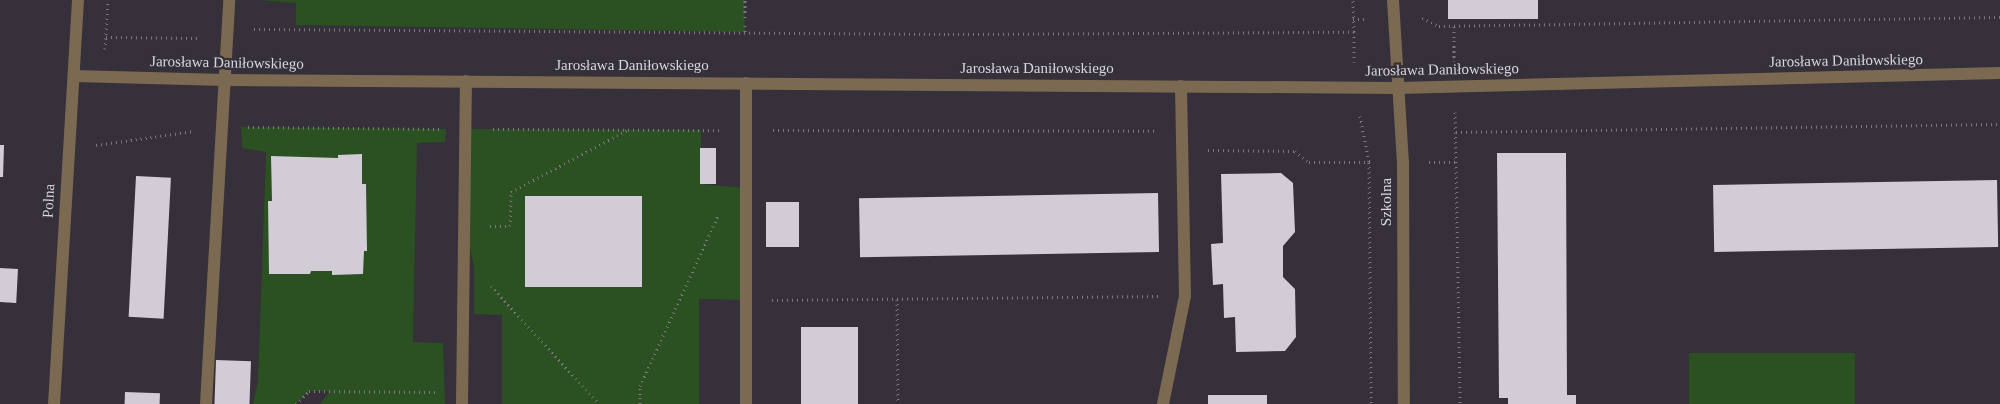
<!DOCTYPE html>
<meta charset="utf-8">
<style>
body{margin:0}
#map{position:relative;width:2000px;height:404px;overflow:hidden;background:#353039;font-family:Georgia,serif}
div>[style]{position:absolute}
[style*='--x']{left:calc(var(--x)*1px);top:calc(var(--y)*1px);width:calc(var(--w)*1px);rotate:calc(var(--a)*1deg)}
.green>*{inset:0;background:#2b5021;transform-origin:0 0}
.building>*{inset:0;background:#d2ccd7;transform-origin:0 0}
.path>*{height:3px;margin-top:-1.5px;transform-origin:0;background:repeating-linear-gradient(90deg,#7d7880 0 1px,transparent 0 5px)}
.minor>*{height:12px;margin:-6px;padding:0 6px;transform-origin:6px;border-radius:6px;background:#7c6951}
span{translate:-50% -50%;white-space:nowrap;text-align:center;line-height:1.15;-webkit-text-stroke:5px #353039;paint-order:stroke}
.street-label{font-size:15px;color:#d9d6dc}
</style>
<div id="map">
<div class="green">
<div style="clip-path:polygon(259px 0,744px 0,745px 32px,296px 25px,296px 3px)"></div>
<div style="clip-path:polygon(241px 127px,446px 129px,445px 142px,417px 143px,413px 342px,443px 343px,445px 404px,320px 404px,330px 391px,309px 391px,296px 404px,253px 404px,258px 381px,266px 152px,242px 148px)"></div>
<div style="clip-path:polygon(466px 129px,701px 130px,701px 184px,745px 188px,746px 300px,699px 299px,699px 404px,502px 404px,502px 315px,474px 314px,474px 267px,465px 226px)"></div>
<div style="left:1855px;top:353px;width:51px;height:166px;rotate:90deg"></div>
</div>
<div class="building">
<div style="left:1448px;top:0;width:90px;height:19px"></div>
<div style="clip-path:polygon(0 145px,4px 145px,3px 177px,0 177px)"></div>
<div style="left:700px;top:148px;width:16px;height:36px"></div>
<div style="clip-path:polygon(1497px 153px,1566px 153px,1567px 395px,1576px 395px,1576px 404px,1508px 404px,1508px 398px,1499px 398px)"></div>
<div style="clip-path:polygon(362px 154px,362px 184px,366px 184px,367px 251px,364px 251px,363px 274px,332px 275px,332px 271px,311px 271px,310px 274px,269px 274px,268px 201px,272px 201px,271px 156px,338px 158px,338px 155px)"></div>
<div style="clip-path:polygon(1281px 173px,1293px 183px,1295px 232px,1283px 246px,1283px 277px,1295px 289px,1296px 337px,1285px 351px,1236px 352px,1235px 317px,1224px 318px,1223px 284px,1213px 285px,1211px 244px,1223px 243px,1221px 174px)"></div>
<div style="left:136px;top:176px;width:35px;height:141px;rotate:3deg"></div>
<div style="left:1997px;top:180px;width:67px;height:284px;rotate:89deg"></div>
<div style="left:1158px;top:193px;width:59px;height:299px;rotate:89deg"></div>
<div style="left:525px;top:196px;width:117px;height:91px"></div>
<div style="left:766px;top:202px;width:33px;height:45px"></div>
<div style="left:0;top:268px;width:18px;height:34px;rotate:3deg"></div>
<div style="left:801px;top:327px;width:57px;height:77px"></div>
<div style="left:216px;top:360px;width:35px;height:44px;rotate:2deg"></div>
<div style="left:125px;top:392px;width:35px;height:12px;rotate:2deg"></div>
<div style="left:1267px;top:395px;width:9px;height:59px;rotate:90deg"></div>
</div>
<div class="path">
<div style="--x:1422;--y:18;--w:19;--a:25"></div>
<div style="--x:1439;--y:26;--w:561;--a:-0.92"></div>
<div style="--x:1353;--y:19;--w:15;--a:0"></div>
<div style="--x:1454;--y:26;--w:35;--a:90"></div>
<div style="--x:254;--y:29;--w:694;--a:0.41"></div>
<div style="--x:948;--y:34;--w:406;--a:-0.3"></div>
<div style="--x:1354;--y:32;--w:32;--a:-92"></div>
<div style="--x:745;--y:32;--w:32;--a:-90"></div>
<div style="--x:1354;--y:32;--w:30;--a:90"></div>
<div style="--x:106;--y:37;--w:94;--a:0.6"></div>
<div style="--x:105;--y:49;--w:49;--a:-86.5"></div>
<div style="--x:1455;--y:112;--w:292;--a:89"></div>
<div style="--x:1360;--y:116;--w:47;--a:78.9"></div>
<div style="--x:1369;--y:162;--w:242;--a:89.5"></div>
<div style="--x:248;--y:127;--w:191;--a:0.6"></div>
<div style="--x:493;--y:129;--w:226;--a:0.3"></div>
<div style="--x:773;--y:130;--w:383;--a:0.1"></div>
<div style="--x:1456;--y:132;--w:544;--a:-0.84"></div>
<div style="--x:96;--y:145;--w:99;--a:-8.1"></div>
<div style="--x:1208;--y:150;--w:87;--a:0.7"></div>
<div style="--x:1295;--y:151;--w:18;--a:38"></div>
<div style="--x:1309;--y:162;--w:61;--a:0"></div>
<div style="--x:1429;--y:162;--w:27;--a:0"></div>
<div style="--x:490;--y:226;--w:20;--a:0"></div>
<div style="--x:510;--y:226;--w:34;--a:-88"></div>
<div style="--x:511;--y:192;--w:132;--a:-28.1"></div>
<div style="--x:491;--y:286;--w:160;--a:47.5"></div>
<div style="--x:897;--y:299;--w:105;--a:89.5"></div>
<div style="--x:772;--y:300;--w:386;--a:-0.6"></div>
<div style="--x:296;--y:404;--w:18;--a:-45"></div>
<div style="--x:309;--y:391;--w:126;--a:0.5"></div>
<div style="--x:640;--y:404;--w:18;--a:-90"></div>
<div style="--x:640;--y:386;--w:187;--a:-65.4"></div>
</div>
<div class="minor">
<div style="--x:1393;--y:0;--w:162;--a:86.5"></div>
<div style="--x:1403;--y:162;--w:242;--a:89.8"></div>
<div style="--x:74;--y:76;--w:151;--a:1.5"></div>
<div style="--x:225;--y:80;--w:1173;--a:0.39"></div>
<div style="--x:1398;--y:88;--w:602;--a:-1.43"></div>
<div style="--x:746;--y:83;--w:321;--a:90"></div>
<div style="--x:54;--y:404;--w:405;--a:-86.6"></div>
<div style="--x:206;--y:404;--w:405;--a:-86.7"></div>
<div style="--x:462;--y:404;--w:323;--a:-89.3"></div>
<div style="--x:1163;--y:404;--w:110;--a:-78.5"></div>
<div style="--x:1185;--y:296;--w:210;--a:-91.1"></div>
</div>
<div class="street-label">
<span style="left:1846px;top:61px;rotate:-1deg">Jarosława Daniłowskiego</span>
<span style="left:227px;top:63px;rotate:1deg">Jarosława Daniłowskiego</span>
<span style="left:632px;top:66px">Jarosława Daniłowskiego</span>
<span style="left:1037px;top:69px">Jarosława Daniłowskiego</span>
<span style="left:1442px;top:70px;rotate:-1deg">Jarosława Daniłowskiego</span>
<span style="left:49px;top:201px;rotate:-87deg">Polna</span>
<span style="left:1387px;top:202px;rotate:-90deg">Szkolna</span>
</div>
</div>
